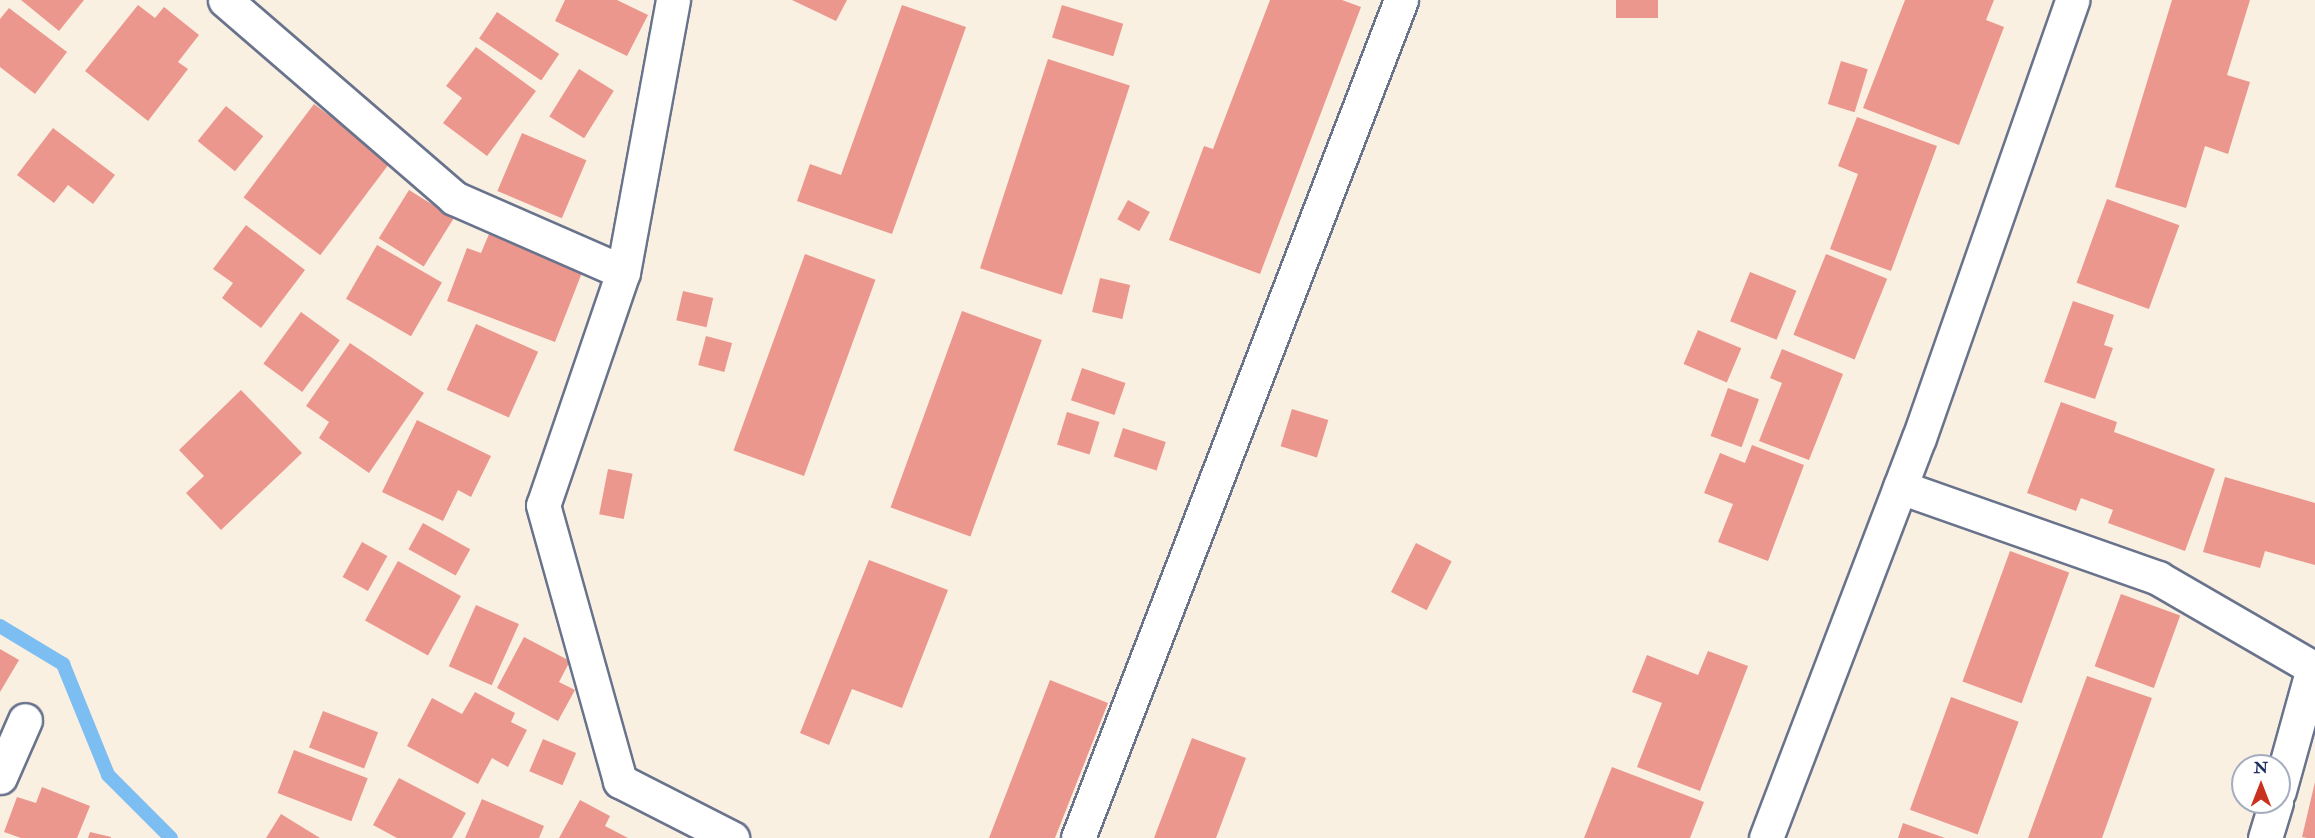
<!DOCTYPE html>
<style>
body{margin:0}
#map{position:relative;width:2315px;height:838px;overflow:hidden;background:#f9f0e2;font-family:"IM FELL Double Pica",serif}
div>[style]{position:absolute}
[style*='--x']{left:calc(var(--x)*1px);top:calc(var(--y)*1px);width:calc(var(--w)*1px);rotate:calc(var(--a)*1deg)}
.stream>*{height:14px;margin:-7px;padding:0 7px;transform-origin:7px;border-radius:7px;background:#7cbef2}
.building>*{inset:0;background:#ec978d;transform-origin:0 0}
.roads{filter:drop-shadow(2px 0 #69738c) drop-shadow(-2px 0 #69738c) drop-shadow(0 2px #69738c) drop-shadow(0 -2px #69738c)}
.street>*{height:33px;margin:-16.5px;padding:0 16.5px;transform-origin:16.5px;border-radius:16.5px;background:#fff}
.secondary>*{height:33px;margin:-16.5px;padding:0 16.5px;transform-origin:16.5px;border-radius:16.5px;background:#fff}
span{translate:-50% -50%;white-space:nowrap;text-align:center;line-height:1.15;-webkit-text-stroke:4.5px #fff;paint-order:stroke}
.north{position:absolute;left:2231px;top:754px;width:60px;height:60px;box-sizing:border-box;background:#fff;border:2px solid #a4acbf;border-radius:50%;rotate:0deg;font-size:16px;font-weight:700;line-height:24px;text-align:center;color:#1b2f5e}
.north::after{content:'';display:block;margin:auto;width:21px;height:27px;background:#c8321e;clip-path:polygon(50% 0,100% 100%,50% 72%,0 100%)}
</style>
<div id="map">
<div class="stream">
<div style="--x:0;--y:626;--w:74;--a:31.1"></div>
<div style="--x:63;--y:664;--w:120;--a:67.9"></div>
<div style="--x:108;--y:775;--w:89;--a:45"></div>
</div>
<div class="building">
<div style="clip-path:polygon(21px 0,84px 0,59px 31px)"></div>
<div style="clip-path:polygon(565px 0,617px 0,648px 15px,627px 56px,555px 21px)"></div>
<div style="clip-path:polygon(792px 0,847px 0,836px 21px)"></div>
<div style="clip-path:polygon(1270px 0,1342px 0,1361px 7px,1260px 274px,1169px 240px,1204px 146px,1213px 149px)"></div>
<div style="left:1616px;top:0;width:42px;height:18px"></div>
<div style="clip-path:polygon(1905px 0,1994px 0,1986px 20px,2004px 27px,1959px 145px,1863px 108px)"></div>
<div style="clip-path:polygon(2172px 0,2250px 0,2227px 75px,2250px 82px,2228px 154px,2205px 146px,2186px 208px,2115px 187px)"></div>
<div style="clip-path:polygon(138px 5px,155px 18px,164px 7px,199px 35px,178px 62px,188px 69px,148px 121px,85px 71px)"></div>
<div style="clip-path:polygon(902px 5px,966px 27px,892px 234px,797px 201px,810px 164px,841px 175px)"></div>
<div style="left:1062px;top:5px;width:64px;height:34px;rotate:17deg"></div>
<div style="clip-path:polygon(9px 8px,67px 52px,35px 94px,0 67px,0 19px)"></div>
<div style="left:497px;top:12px;width:75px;height:32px;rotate:34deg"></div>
<div style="clip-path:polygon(476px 47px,536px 91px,487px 156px,443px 123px,462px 98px,446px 86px)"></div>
<div style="left:1048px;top:59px;width:86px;height:220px;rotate:18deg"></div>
<div style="left:1841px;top:61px;width:28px;height:45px;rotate:17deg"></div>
<div style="left:579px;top:69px;width:41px;height:56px;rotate:32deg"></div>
<div style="left:314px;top:104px;width:96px;height:117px;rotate:37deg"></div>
<div style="left:226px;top:106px;width:48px;height:45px;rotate:39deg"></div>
<div style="clip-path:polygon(1857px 117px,1937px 146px,1891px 271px,1830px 249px,1858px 174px,1838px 166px)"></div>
<div style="clip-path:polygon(53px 128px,115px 175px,93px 204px,68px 185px,54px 203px,17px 175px)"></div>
<div style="left:522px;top:133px;width:70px;height:63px;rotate:23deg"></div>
<div style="left:409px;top:190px;width:53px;height:57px;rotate:32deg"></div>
<div style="left:2107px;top:199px;width:77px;height:89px;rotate:20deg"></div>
<div style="left:1128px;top:200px;width:25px;height:22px;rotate:29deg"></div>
<div style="clip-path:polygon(246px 225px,305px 270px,261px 328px,222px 298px,233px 283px,213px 269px)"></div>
<div style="clip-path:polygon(489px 234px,583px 270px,555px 342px,447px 301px,467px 248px,481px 253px)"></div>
<div style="left:377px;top:245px;width:75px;height:62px;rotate:30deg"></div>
<div style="left:805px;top:254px;width:75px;height:209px;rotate:20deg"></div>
<div style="left:1826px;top:254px;width:66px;height:87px;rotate:22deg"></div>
<div style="left:1750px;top:272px;width:50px;height:53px;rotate:22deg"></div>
<div style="left:1100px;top:278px;width:31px;height:35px;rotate:13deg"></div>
<div style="left:683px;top:291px;width:31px;height:30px;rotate:13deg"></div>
<div style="clip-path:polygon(2073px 301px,2114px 315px,2104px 345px,2113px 348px,2095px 399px,2044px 382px)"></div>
<div style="left:962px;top:311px;width:85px;height:209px;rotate:20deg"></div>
<div style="left:301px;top:312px;width:48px;height:64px;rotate:36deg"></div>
<div style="left:476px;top:324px;width:68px;height:72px;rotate:24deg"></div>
<div style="left:1698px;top:330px;width:47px;height:37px;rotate:23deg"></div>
<div style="left:706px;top:336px;width:27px;height:30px;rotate:15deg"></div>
<div style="clip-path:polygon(350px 343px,424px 393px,369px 473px,319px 438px,329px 422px,306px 406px)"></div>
<div style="clip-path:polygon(1782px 349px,1843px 374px,1809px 460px,1759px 441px,1782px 383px,1770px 378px)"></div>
<div style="left:1082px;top:368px;width:46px;height:34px;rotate:19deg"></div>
<div style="left:1728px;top:388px;width:33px;height:51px;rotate:20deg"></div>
<div style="clip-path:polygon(241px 390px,302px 453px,221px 530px,186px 493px,204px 476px,179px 450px)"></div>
<div style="clip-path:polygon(2061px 402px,2117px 422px,2114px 432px,2215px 469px,2185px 551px,2108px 523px,2113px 510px,2081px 498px,2076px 511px,2027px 493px)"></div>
<div style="left:1292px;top:409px;width:38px;height:39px;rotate:17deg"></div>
<div style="left:1067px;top:412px;width:34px;height:34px;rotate:17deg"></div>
<div style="clip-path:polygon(417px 420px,491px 456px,471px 497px,458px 490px,443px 521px,382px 492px)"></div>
<div style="left:1123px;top:428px;width:45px;height:30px;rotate:18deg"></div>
<div style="clip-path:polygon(1752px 445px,1804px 465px,1768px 561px,1718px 542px,1733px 504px,1704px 493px,1720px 453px,1745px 463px)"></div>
<div style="left:608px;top:469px;width:25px;height:46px;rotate:11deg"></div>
<div style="clip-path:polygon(2225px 477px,2315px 503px,2315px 565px,2265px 551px,2260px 568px,2203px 552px)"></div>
<div style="left:423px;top:523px;width:54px;height:30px;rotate:29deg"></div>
<div style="left:362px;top:542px;width:29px;height:40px;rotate:29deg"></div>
<div style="left:1416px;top:543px;width:40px;height:55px;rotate:27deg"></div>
<div style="left:2010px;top:551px;width:63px;height:139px;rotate:20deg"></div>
<div style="clip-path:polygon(869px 560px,948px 590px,902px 708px,852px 689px,829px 745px,800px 733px)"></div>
<div style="left:398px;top:561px;width:72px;height:68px;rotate:29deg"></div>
<div style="left:2121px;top:594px;width:63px;height:77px;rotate:20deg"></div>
<div style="left:476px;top:605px;width:47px;height:67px;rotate:24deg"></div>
<div style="clip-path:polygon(524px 637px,570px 661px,559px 682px,575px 690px,558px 721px,497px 688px)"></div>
<div style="clip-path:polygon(0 649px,19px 660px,0 692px)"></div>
<div style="clip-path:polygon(1708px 651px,1748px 666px,1700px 791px,1637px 767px,1662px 703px,1632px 692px,1647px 655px,1698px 675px)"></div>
<div style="clip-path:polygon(2087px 676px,2152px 698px,2102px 838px,2028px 838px)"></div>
<div style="clip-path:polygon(1050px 680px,1108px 703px,1055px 838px,989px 838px)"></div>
<div style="clip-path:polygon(475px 692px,515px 713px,511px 722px,527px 730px,508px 767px,492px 758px,478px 784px,407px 746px,432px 698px,462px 714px)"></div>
<div style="left:1951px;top:697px;width:72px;height:120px;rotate:20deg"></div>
<div style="left:323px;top:711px;width:59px;height:39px;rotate:21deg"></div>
<div style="clip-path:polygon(1192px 738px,1246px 758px,1216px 838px,1154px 838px)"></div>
<div style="left:543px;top:739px;width:36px;height:35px;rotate:23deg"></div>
<div style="left:294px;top:750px;width:79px;height:46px;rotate:21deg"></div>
<div style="clip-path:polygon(1612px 767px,1704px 802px,1690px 838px,1584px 838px)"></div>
<div style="clip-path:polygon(399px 778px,466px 813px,452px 838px,397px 838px,373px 825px)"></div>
<div style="clip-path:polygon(2315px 782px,2315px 838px,2307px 838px,2302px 837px)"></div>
<div style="clip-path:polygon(42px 787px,90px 806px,77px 838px,21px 838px,4px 832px,17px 797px,36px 803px)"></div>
<div style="clip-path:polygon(482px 799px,544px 826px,539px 838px,465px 838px)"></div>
<div style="clip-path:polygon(580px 800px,610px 816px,605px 826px,628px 838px,559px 838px)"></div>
<div style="clip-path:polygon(281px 814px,320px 838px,266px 838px)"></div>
<div style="clip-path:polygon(1903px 823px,1945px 838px,1898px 838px)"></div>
<div style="clip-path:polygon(90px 832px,111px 837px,111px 838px,88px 838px)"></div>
</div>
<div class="roads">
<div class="street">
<div style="--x:225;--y:0;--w:303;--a:40.8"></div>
<div style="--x:454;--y:198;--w:184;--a:23.6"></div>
<div style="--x:673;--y:0;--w:277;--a:100.4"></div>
<div style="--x:623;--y:272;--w:246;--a:108.9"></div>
<div style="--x:543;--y:505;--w:287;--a:74.4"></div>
<div style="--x:620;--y:781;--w:126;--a:27"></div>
<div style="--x:1900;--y:487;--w:274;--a:19.4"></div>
<div style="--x:2158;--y:578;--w:179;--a:30.1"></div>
<div style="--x:2313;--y:668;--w:128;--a:105.5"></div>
<div style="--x:0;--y:777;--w:62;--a:-66.3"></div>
<div style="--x:1078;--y:838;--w:898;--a:-68.92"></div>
<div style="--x:2265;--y:838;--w:38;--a:-73"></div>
</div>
<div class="secondary">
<div style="--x:1766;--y:838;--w:428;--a:-69.1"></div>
<div style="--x:1919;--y:438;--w:464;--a:-70.7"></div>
</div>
</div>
<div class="north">N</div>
</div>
